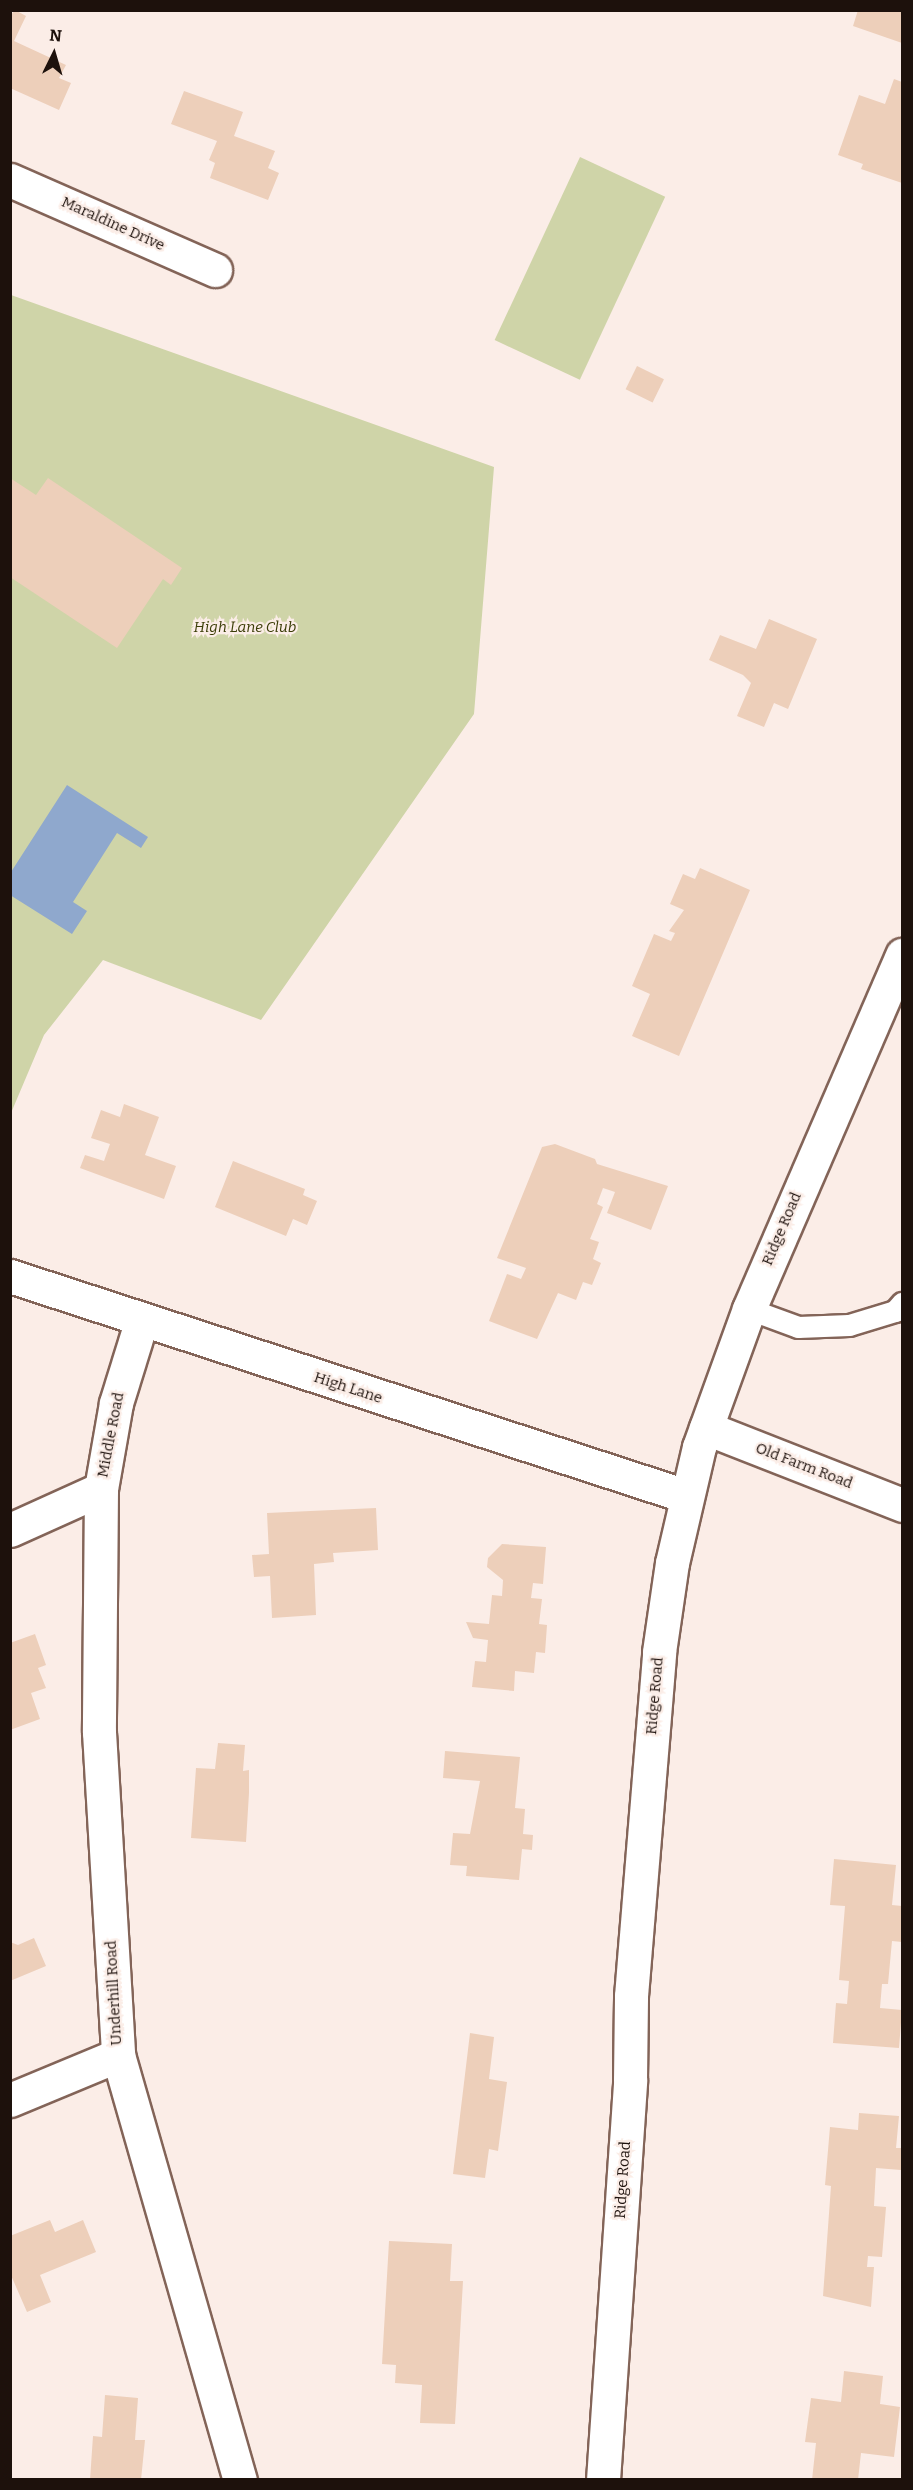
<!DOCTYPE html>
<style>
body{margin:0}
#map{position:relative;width:913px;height:2490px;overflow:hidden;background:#fbede7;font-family:Bitter,serif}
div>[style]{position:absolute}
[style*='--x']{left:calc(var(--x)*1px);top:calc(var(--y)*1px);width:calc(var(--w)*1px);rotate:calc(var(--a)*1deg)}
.green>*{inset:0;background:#cfd4a8;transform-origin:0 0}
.water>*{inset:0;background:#8fa8cd}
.building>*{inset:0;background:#edcfba;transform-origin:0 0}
.roads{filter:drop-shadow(2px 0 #836458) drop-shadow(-2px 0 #836458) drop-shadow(0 2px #836458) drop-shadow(0 -2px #836458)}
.lane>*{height:21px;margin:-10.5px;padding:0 10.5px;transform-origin:10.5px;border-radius:10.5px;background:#fff}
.street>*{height:33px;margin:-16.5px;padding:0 16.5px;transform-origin:16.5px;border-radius:16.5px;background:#fff}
.secondary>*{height:33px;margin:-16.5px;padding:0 16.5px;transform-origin:16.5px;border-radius:16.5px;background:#fff}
span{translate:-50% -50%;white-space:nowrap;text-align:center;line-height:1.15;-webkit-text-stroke:4.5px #fbede7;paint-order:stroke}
.street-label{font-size:15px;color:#1d110c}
.park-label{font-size:15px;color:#3b3d07;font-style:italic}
.frame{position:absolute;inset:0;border:12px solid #1d110c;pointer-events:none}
.north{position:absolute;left:24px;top:24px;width:60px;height:60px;-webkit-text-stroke:4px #fbede7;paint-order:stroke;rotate:5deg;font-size:16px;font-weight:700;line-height:24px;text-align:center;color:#1d110c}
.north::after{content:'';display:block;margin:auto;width:21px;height:27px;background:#1d110c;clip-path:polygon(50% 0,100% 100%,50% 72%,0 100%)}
</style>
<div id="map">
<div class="green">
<div style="left:580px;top:157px;width:94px;height:202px;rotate:25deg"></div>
<div style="clip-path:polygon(11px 295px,494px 467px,474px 714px,261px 1020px,103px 960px,44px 1035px,11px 1113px)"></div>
</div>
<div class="water">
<div style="clip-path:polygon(67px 785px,148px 837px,141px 848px,117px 833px,73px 902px,87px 911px,72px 934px,10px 895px,11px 872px)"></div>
</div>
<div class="building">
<div style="clip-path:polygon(15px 10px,26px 16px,14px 41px,66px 65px,59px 78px,71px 83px,59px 110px,10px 88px,10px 16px)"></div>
<div style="clip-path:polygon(858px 10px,902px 10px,902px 43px,853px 26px)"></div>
<div style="clip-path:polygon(894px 79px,902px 82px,902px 183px,861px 169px,863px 164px,838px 155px,859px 95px,885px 104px)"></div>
<div style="clip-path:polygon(184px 91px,243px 112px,234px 136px,275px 151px,268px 168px,279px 173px,268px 200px,210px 178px,215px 163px,209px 160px,217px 141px,171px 124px)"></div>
<div style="left:637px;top:366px;width:30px;height:26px;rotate:26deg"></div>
<div style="clip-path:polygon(10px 478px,36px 495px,48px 478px,182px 568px,171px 585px,163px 579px,117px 648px,10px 577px)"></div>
<div style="clip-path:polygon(769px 619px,817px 639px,788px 709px,774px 703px,764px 727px,737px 716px,751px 683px,743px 675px,709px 660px,720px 635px,756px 649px)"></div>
<div style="clip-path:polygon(700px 868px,750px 890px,679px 1056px,632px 1036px,650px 994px,632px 986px,654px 934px,671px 941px,675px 933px,669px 931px,684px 910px,670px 904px,683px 874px,695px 879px)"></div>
<div style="clip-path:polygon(124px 1104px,159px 1117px,145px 1155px,176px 1166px,164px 1199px,80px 1168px,85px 1155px,104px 1161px,110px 1144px,91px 1138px,101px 1110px,120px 1117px)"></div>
<div style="clip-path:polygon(555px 1144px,595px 1159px,597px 1164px,668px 1186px,651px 1230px,607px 1213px,615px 1192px,603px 1188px,597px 1204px,603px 1207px,590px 1239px,599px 1242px,593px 1259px,601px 1263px,592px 1285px,583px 1282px,576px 1300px,558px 1293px,537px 1339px,489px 1321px,507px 1274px,521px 1279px,526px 1268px,497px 1258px,542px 1147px)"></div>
<div style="clip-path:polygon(233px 1161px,305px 1189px,303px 1195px,317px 1201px,307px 1225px,293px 1219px,286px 1236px,215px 1207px)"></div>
<div style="clip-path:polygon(376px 1508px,378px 1550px,333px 1553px,334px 1562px,314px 1564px,316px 1615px,272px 1618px,270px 1576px,254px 1577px,252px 1555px,269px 1554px,267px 1513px)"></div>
<div style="clip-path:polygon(502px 1544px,546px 1547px,543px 1584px,533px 1583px,531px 1598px,542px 1599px,539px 1624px,547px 1625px,545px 1653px,536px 1652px,534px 1673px,515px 1671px,514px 1691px,472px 1687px,475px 1661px,486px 1662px,488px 1640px,473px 1638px,466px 1622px,489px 1624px,492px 1595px,502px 1596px,503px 1580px,487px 1567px,488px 1558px)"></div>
<div style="clip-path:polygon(35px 1634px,46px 1665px,38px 1668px,46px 1688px,31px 1693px,40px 1719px,10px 1730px,10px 1643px)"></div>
<div style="clip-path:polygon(218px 1743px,245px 1745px,243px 1771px,249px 1770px,249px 1793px,246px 1842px,191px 1838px,196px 1768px,215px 1769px)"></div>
<div style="clip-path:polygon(445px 1751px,520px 1757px,515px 1808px,525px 1809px,523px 1834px,533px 1835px,532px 1850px,522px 1849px,519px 1880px,466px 1876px,467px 1866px,450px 1865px,453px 1833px,470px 1834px,480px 1781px,443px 1778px)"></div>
<div style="clip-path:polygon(834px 1859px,896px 1865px,892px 1905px,902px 1906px,902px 1942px,892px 1941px,888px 1984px,882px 1984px,880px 2008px,902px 2010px,899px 2048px,833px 2043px,836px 2003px,847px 2004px,849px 1981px,839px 1980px,845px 1906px,830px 1905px)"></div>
<div style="clip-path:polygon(34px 1938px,46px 1966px,10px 1981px,10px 1942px,18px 1945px)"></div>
<div style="clip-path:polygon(470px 2033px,494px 2037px,489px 2079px,507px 2082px,498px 2151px,489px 2149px,485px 2178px,453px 2174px)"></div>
<div style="clip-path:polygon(859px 2113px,899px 2116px,896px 2148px,902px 2148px,901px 2170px,876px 2168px,874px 2206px,886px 2207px,882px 2257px,868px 2256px,867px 2267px,874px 2267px,871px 2307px,823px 2296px,831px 2186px,825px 2185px,830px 2127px,858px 2130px)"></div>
<div style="clip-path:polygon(50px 2220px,55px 2232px,83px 2220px,96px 2252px,40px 2275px,51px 2302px,27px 2312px,10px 2273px,10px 2236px)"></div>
<div style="clip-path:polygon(389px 2241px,452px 2244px,450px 2281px,463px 2281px,455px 2424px,420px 2423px,422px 2385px,395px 2383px,396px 2365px,382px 2364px)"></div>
<div style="clip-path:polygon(844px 2371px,883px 2376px,880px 2404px,900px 2407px,894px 2457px,861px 2453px,858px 2480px,812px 2480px,816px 2443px,805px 2442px,811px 2398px,841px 2402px)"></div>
<div style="clip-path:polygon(105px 2395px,138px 2398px,135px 2440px,145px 2440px,141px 2480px,90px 2480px,93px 2436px,102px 2437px)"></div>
</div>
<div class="roads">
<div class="lane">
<div style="--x:749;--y:1309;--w:52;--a:20.2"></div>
<div style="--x:798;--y:1327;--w:51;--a:-2.2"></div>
<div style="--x:849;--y:1325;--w:48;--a:-16.9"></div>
<div style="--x:895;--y:1311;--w:11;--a:-49"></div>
</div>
<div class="street">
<div style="--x:10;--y:180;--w:224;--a:23.7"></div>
<div style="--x:10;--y:1276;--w:711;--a:18.03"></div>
<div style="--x:706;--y:1428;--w:211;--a:21.4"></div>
<div style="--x:101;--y:1489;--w:243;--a:90.5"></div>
<div style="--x:99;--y:1732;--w:324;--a:86.6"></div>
<div style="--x:118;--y:2055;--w:442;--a:74"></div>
<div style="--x:10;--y:1530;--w:100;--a:-24.3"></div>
<div style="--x:101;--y:1489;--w:87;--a:-80.1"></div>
<div style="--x:116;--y:1403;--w:85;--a:-72.8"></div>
<div style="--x:10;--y:2100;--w:117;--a:-22.6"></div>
</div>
<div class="secondary">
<div style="--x:603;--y:2480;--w:401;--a:-86.1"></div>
<div style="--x:630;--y:2080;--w:84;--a:-89.3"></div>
<div style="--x:631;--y:1996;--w:345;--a:-85.3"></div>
<div style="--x:659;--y:1652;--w:90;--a:-81.7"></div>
<div style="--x:672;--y:1563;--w:119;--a:-76.9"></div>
<div style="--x:699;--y:1447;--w:147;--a:-70.1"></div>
<div style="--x:749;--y:1309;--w:386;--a:-66.6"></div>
</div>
</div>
<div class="street-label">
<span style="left:113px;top:224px;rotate:24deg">Maraldine Drive</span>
<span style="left:782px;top:1229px;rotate:-67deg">Ridge Road</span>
<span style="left:348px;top:1388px;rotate:18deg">High Lane</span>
<span style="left:111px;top:1435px;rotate:-79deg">Middle Road</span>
<span style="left:804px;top:1466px;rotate:21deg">Old Farm Road</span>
<span style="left:655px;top:1696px;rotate:-85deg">Ridge Road</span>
<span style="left:114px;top:1993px;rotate:-93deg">Underhill Road</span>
<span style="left:623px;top:2180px;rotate:-86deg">Ridge Road</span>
</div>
<div class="park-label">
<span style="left:245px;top:628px">High Lane Club</span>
</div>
<div class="frame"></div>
<div class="north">N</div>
</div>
